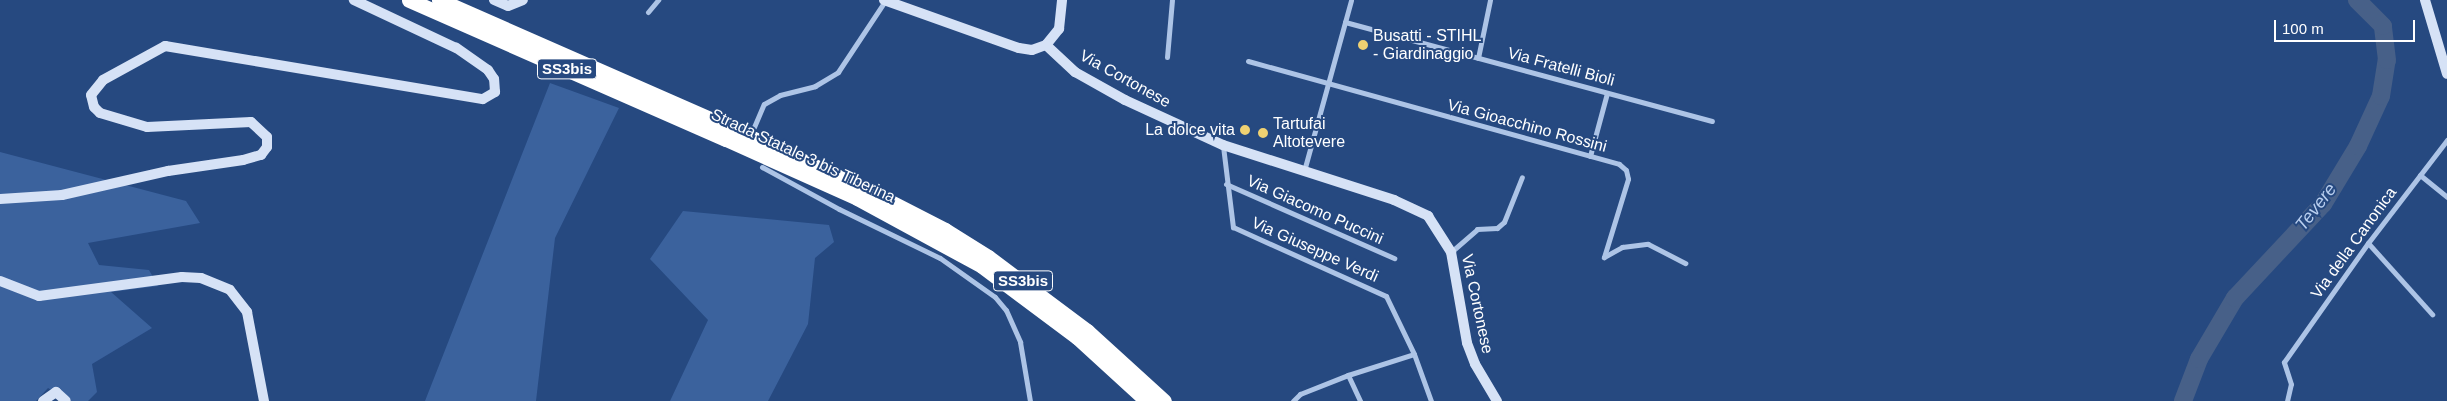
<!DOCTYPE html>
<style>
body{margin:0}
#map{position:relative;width:2447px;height:401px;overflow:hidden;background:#264980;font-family:Helvetica,sans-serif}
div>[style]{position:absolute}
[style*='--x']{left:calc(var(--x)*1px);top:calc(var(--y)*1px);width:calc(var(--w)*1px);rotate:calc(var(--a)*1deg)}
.green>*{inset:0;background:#3b629d}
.river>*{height:18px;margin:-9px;padding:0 9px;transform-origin:9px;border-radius:9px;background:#476088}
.street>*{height:5px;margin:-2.5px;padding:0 2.5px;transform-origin:2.5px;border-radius:2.5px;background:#adc4e6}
.secondary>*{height:10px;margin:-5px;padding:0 5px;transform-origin:5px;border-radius:5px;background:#d6e2f6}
.highway>*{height:15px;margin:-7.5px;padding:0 7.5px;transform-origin:7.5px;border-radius:7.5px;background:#fff}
.highway-bridge>*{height:15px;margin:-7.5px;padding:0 7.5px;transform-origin:7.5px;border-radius:7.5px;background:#fff}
.dots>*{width:14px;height:14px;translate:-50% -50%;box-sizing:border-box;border:2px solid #264980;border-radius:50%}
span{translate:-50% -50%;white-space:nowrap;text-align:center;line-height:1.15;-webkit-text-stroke:4px #264980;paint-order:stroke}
.shield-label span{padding:1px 4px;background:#264980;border:1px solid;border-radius:4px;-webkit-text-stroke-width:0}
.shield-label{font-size:15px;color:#fff;font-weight:700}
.poi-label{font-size:16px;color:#fff}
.left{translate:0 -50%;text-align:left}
.right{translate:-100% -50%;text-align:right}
.street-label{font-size:16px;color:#fff}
.water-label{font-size:18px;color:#b8ceee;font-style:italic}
.scale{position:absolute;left:2274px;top:20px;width:141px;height:22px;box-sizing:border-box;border:2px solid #fff;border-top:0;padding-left:6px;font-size:15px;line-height:18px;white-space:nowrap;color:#fff;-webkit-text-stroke:4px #264980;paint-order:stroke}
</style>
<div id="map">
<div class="green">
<div style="clip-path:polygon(550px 83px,619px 108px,555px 238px,536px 401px,425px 401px)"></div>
<div style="clip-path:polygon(0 152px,186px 201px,200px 223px,88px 243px,99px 265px,149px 270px,158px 286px,111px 292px,152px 328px,92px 364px,97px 392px,88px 401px,70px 401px,48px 388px,36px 401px,0 401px)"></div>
<div style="clip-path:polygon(683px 211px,829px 225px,834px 242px,815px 258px,808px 324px,768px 401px,670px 401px,708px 320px,650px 259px)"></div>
</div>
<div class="river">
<div style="--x:2183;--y:401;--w:45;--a:-69.1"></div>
<div style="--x:2199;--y:359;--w:71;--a:-59.5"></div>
<div style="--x:2235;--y:298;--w:129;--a:-46.9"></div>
<div style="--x:2323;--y:204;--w:68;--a:-58.9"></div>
<div style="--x:2358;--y:146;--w:55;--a:-65.3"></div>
<div style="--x:2381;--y:96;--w:36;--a:-81"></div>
<div style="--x:2387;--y:60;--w:34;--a:-97"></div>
<div style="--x:2383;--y:26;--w:37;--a:-135"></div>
</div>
<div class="street">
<div style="--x:648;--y:12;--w:16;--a:-50"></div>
<div style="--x:1345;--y:22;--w:380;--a:15.1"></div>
<div style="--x:1167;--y:57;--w:57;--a:-85"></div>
<div style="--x:1478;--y:58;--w:59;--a:-78.3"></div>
<div style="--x:1248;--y:61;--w:385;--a:15.5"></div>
<div style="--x:1619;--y:164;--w:9;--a:41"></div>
<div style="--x:1626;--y:170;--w:9;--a:77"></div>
<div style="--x:1628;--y:179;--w:82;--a:107.1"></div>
<div style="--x:1604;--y:257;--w:21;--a:-29"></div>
<div style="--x:1622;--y:247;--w:26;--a:-7"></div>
<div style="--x:1648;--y:244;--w:42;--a:27.2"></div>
<div style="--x:754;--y:127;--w:25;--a:-67"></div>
<div style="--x:764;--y:104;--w:18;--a:-29"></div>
<div style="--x:780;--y:95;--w:36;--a:-14"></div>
<div style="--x:815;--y:86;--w:27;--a:-31"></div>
<div style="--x:838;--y:72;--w:85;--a:-56.5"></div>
<div style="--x:1223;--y:146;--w:82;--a:83"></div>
<div style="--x:1233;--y:227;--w:168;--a:24.3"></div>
<div style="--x:1386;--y:296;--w:64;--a:64.2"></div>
<div style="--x:1414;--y:354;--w:50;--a:70.1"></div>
<div style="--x:1590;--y:156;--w:65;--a:-74.9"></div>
<div style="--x:762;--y:167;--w:88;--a:28.6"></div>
<div style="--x:839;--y:209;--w:112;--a:25.9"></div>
<div style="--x:940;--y:258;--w:67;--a:35.3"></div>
<div style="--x:995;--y:297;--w:17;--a:50"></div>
<div style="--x:1006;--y:310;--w:35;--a:66"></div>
<div style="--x:1020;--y:342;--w:60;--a:80.4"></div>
<div style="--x:1304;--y:171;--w:177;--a:-74.6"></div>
<div style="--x:2420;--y:175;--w:35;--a:39"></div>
<div style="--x:1226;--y:184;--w:184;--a:23.8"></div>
<div style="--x:2368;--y:243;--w:96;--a:48"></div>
<div style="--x:1451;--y:252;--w:35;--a:-41"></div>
<div style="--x:1477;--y:229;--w:20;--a:-3"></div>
<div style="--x:1497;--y:228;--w:9;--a:-41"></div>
<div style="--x:1504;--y:222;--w:48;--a:-68.2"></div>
<div style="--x:1348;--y:375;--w:29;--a:65"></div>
<div style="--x:1293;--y:401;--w:10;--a:-45"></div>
<div style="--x:1300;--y:394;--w:52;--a:-21.6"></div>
<div style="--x:1348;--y:375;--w:69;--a:-17.7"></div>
<div style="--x:2287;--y:401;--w:17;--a:-77"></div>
<div style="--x:2291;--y:384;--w:23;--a:-108"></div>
<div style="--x:2284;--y:362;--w:146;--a:-54.8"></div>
<div style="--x:2368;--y:243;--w:130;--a:-52.5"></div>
</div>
<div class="secondary">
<div style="--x:494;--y:0;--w:15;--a:23"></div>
<div style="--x:508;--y:6;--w:16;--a:-22"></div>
<div style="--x:884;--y:0;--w:143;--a:19.6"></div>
<div style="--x:1019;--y:48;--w:13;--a:9"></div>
<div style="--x:1032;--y:50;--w:15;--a:-20"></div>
<div style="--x:1046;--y:45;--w:21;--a:-51"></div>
<div style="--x:1059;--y:29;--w:29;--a:-84"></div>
<div style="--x:2425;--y:0;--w:77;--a:73.4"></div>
<div style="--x:1046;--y:45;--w:40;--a:43"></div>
<div style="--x:1075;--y:72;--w:57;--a:29.2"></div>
<div style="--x:1125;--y:100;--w:108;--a:24.7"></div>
<div style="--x:1223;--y:145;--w:180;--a:17.8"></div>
<div style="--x:1394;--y:200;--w:38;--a:25"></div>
<div style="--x:1428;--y:216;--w:43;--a:57.4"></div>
<div style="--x:1451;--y:252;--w:92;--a:80"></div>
<div style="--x:1467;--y:343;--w:22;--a:69"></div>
<div style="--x:1475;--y:364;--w:43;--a:59.3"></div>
<div style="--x:0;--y:199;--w:62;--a:-3.7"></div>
<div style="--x:62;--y:195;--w:109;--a:-12.8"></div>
<div style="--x:168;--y:171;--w:76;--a:-8.3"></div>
<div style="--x:243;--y:160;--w:19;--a:-16"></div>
<div style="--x:261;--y:155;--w:10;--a:-53"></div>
<div style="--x:267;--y:147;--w:10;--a:-90"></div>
<div style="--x:267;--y:137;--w:22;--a:-137"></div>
<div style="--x:251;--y:122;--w:104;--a:177.2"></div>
<div style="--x:147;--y:127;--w:49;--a:-163.4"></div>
<div style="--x:100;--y:113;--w:8;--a:-135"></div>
<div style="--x:94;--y:107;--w:12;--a:-104"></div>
<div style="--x:91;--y:95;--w:19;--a:-51"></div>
<div style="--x:103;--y:80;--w:71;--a:-28.7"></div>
<div style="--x:165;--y:46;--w:322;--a:9.5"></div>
<div style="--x:483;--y:99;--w:14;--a:-30"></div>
<div style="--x:495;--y:92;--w:13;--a:-94"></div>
<div style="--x:494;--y:79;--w:11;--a:-124"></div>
<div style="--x:488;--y:70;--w:39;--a:-145"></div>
<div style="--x:456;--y:48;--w:113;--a:-154.8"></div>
<div style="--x:0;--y:281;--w:42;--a:21"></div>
<div style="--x:39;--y:296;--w:144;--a:-7.6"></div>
<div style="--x:182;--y:277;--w:19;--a:3"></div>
<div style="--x:201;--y:278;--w:31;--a:22"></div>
<div style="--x:230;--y:290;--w:28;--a:52"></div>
<div style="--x:247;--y:312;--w:91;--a:79.2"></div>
<div style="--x:43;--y:401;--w:16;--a:-35"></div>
<div style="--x:56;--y:392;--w:13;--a:42"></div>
</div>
<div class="highway">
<div style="--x:409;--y:0;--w:346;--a:23.7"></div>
<div style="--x:439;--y:0;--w:318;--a:23.7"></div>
<div style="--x:863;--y:188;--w:92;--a:27.1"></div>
<div style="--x:945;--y:230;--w:51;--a:32.1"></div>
<div style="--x:988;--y:257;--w:124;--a:36.8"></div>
<div style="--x:1087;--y:331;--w:104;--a:42.3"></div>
<div style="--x:857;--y:198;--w:142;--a:28.5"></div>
<div style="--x:982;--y:266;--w:119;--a:36.8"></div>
<div style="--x:1077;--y:337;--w:95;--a:42.4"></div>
</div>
<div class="highway-bridge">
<div style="--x:730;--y:128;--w:146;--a:24.3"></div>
<div style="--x:726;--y:139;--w:144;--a:24.2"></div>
</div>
<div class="dots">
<div style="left:1363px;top:45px;background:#efd172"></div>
<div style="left:1245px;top:130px;background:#efd172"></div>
<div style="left:1263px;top:133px;background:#efd172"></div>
</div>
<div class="shield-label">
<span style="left:567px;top:69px">SS3bis</span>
<span style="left:1023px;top:281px">SS3bis</span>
</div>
<div class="poi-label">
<span class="left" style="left:1373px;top:45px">Busatti - STIHL<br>- Giardinaggio</span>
<span class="left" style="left:1273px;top:133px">Tartufai<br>Altotevere</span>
<span class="right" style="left:1235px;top:130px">La dolce vita</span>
</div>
<div class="street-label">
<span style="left:1561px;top:67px;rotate:15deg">Via Fratelli Bioli</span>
<span style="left:1125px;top:79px;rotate:29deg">Via Cortonese</span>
<span style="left:1527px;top:126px;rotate:15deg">Via Gioacchino Rossini</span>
<span style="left:803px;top:156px;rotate:25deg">Strada Statale 3 bis Tiberina</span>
<span style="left:1315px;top:210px;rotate:24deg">Via Giacomo Puccini</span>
<span style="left:2354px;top:243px;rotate:-54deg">Via della Canonica</span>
<span style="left:1315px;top:250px;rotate:24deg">Via Giuseppe Verdi</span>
<span style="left:1477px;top:304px;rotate:78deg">Via Cortonese</span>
</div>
<div class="water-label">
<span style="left:2316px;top:207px;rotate:-52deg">Tevere</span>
</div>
<div class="scale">100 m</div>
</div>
